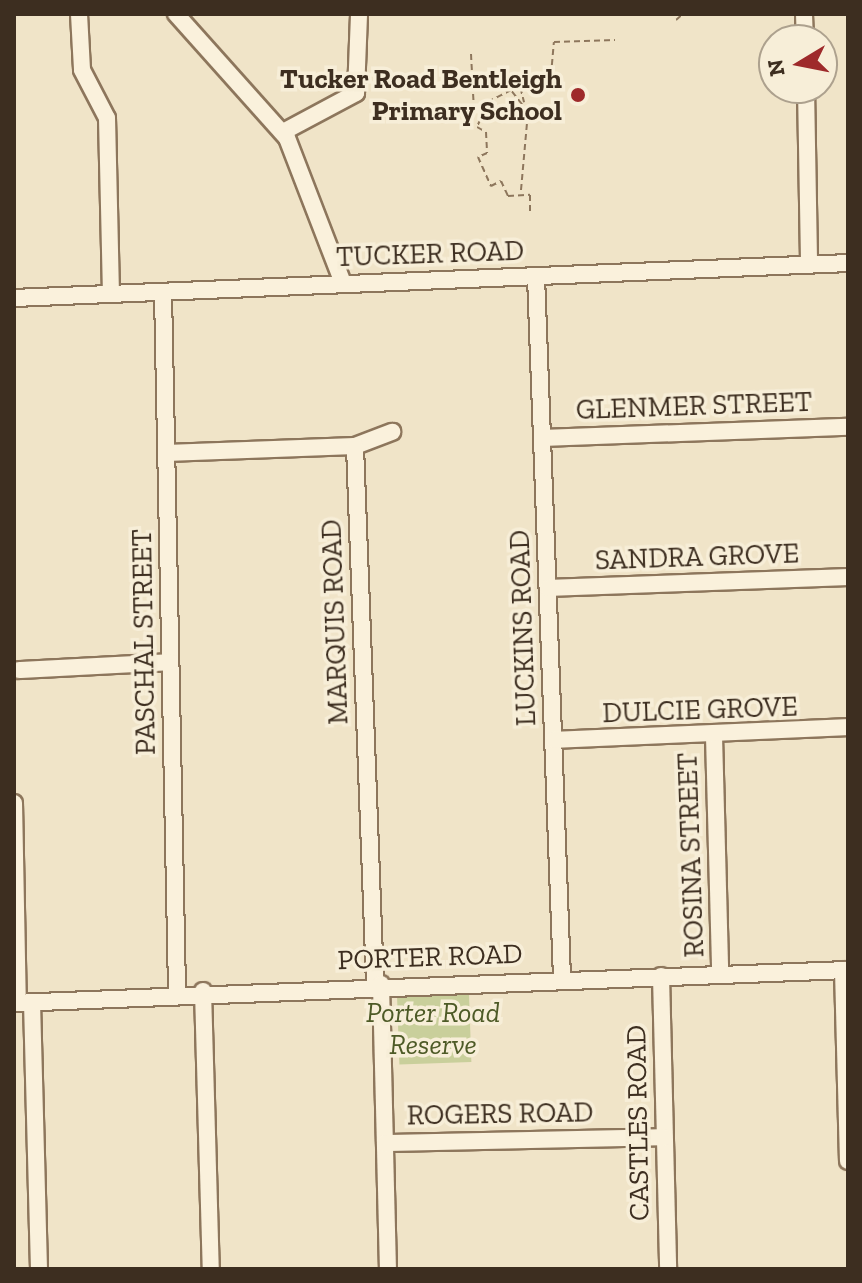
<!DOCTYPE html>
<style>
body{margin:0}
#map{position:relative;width:862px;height:1283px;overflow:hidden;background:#f0e4c8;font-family:"Zilla Slab",serif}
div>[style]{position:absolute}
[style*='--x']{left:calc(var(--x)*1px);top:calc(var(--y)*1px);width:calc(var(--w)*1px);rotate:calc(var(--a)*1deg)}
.green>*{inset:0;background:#c9cf9b;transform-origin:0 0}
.path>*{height:2px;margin-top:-1px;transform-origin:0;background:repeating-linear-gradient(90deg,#8d765c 0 6px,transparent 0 10px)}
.roads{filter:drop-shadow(2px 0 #8d765c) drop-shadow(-2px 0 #8d765c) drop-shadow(0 2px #8d765c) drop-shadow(0 -2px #8d765c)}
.minor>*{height:16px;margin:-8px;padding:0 8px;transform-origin:8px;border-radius:8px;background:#faf1dc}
.dots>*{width:22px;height:22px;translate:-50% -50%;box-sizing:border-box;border:4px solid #f7eed8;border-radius:50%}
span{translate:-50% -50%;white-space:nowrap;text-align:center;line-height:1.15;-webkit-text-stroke:7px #f7eed8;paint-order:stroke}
.poi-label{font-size:28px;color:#3d2e20;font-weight:700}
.right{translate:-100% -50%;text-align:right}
.street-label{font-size:28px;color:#3d2e20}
.park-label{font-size:28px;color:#4d5a26;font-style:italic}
.frame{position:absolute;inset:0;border:16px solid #3d2e20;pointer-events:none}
.north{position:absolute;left:758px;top:24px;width:80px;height:80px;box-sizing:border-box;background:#f7eed8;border:2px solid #ada18e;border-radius:50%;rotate:260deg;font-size:22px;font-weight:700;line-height:32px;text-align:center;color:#3d2e20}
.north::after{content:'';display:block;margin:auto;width:28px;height:36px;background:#9e2a2b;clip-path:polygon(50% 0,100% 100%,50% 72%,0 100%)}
</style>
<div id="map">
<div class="green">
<div style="left:469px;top:994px;width:68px;height:72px;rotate:88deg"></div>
</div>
<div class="path">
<div style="--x:676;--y:20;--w:9;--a:-41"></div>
<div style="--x:471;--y:54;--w:58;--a:87"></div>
<div style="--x:475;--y:78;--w:43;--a:0"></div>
<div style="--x:518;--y:78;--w:25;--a:76"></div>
<div style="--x:518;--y:78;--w:33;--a:-5"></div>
<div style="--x:551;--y:75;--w:33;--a:-85"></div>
<div style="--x:554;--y:42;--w:61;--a:-1.9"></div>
<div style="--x:521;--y:190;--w:78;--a:-84.9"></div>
<div style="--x:528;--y:112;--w:28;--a:-128"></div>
<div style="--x:511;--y:90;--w:25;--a:153"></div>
<div style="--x:489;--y:101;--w:29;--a:115"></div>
<div style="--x:477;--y:127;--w:10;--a:29"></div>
<div style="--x:486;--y:132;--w:21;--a:87"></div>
<div style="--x:487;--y:153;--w:10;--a:156"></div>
<div style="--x:478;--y:157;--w:32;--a:66"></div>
<div style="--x:491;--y:186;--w:11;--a:-27"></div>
<div style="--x:501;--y:181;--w:17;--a:65"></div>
<div style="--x:508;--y:196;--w:22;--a:-3"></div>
<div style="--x:530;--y:195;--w:20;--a:90"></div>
</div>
<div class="roads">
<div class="minor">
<div style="--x:79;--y:14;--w:56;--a:86.9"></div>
<div style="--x:82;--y:70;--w:54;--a:62.5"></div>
<div style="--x:107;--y:118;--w:176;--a:88.7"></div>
<div style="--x:176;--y:14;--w:166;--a:48.2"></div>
<div style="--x:287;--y:138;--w:155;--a:68.9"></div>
<div style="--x:804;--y:14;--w:26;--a:88"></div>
<div style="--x:806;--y:88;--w:176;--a:89"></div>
<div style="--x:283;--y:132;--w:83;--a:-28.1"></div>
<div style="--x:356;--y:93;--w:79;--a:-87.8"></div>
<div style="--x:536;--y:276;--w:702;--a:87.88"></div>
<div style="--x:163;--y:292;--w:700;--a:88.85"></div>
<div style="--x:14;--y:298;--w:835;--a:-2.4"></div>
<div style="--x:542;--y:438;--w:306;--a:-2.1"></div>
<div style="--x:355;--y:446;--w:40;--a:-21"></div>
<div style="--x:166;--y:453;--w:189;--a:-2.1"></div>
<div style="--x:355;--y:446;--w:539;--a:87.87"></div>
<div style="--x:548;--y:588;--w:300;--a:-2.1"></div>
<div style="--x:19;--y:670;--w:151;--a:-3"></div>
<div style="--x:714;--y:736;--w:237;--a:88.5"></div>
<div style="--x:554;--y:740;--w:294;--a:-2.5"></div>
<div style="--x:14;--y:803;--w:200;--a:88.9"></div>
<div style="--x:843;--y:970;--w:191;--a:88.5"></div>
<div style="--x:661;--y:976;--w:293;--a:88.6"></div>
<div style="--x:381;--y:984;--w:285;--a:88.6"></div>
<div style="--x:203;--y:991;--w:278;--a:88.4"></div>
<div style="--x:32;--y:1002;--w:267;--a:88.5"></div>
<div style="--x:14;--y:1003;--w:835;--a:-2.27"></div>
<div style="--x:385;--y:1143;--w:279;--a:-1.2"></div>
</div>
</div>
<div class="dots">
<div style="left:578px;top:95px;background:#9e2a2b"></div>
</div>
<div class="poi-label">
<span class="right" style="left:562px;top:95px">Tucker Road Bentleigh<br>Primary School</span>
</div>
<div class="street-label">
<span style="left:430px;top:254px;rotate:-2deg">TUCKER ROAD</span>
<span style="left:694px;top:406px;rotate:-2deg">GLENMER STREET</span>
<span style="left:697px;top:557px;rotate:-2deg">SANDRA GROVE</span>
<span style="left:335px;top:622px;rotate:-92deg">MARQUIS ROAD</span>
<span style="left:523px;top:628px;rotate:-92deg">LUCKINS ROAD</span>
<span style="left:144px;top:642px;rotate:-91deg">PASCHAL STREET</span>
<span style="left:700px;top:710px;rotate:-2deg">DULCIE GROVE</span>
<span style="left:691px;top:855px;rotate:-92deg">ROSINA STREET</span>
<span style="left:430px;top:957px;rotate:-2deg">PORTER ROAD</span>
<span style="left:500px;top:1114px;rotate:-1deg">ROGERS ROAD</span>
<span style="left:638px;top:1123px;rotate:-91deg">CASTLES ROAD</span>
</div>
<div class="park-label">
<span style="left:433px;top:1029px">Porter Road<br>Reserve</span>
</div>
<div class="frame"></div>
<div class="north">N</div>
</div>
